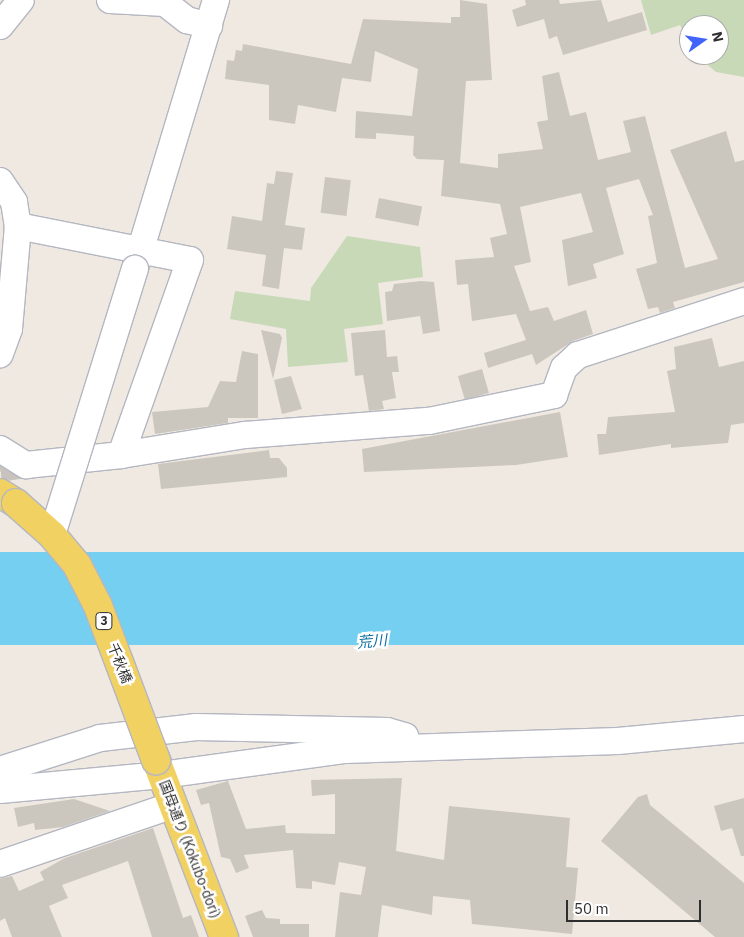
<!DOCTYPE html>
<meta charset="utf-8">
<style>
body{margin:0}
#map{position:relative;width:744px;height:937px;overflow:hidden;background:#efe9e1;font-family:"IBM Plex Sans","Noto Sans JP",sans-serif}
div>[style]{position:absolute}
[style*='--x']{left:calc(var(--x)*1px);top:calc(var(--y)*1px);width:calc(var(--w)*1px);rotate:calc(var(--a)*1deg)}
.cemetery>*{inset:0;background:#c8d9b8}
.water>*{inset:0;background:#75cff0;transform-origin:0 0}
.building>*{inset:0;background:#cbc7bf;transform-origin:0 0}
.minor-tunnel>*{height:26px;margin-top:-13px;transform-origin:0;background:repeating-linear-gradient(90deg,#c8c4bd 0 26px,transparent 0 39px)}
.roads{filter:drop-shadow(1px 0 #b4b7c1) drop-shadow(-1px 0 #b4b7c1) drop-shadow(0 1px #b4b7c1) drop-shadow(0 -1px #b4b7c1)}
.minor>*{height:26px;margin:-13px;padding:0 13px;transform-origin:13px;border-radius:13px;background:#fff}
.major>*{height:28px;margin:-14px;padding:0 14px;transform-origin:14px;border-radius:14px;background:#f2d163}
.bridges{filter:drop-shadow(1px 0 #b4b7c1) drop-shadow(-1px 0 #b4b7c1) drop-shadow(0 1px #b4b7c1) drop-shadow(0 -1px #b4b7c1)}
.minor-bridge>*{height:26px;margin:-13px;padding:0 13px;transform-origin:13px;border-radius:13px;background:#fff}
.major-bridge>*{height:28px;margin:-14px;padding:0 14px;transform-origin:14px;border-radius:14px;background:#f2d163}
span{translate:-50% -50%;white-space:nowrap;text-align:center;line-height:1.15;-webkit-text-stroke:5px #fff;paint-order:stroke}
.shield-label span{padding:1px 4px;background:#fff;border:1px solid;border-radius:4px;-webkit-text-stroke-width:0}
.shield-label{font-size:12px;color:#2e2e2e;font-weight:700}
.street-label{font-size:14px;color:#2e2e2e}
.water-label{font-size:15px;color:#0d6fa3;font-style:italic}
.north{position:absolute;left:679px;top:15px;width:50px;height:50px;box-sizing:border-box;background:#fff;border:1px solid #ababab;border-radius:50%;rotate:77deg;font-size:14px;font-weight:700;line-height:20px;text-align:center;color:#2e2e2e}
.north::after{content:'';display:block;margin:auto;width:18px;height:22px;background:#4264fb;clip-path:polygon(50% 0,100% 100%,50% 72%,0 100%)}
.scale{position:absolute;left:566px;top:900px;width:135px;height:22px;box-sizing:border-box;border:2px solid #2e2e2e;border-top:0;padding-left:6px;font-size:15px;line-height:18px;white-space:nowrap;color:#2e2e2e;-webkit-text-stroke:4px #fff;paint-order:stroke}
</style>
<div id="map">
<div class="cemetery">
<div style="clip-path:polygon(641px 0,744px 0,744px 77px,716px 72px,696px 55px,719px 55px,719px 25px,689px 25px,689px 42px,680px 25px,651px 35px)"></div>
<div style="clip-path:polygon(347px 236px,420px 247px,423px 277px,378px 283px,383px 324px,344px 329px,348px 362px,288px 367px,286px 329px,230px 319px,235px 291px,310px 301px,311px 288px)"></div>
</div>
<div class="water">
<div style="left:744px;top:552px;width:93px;height:745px;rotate:90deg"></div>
</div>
<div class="building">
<div style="clip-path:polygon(460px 0,487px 4px,492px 80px,466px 81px,460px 163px,498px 168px,498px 154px,543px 149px,537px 122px,548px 120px,542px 76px,559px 72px,570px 116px,586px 112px,598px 160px,631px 152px,623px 121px,645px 116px,685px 268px,718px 259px,670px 150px,726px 131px,735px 162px,744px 160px,744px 282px,673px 302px,675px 308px,660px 313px,658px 307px,648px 309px,636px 269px,657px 263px,648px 216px,653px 215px,639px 179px,606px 188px,624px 254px,593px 264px,597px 278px,568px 286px,562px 240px,593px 232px,581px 193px,520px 207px,531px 262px,514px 266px,530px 311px,548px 307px,554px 321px,586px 310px,593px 334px,573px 341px,536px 365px,532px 354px,488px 368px,484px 353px,526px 340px,516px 314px,472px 321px,468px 284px,457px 285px,455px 260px,494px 257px,490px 238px,507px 234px,500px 204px,441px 196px,444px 160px,417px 159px,413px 155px,414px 136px,376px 133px,376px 139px,355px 138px,356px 111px,412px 116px,418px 69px,375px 51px,371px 82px,342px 78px,336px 112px,298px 105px,295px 124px,269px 120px,269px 85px,225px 79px,227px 60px,234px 61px,236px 50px,242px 51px,243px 44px,351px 64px,363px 19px,451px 23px,451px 17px,460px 17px)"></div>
<div style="clip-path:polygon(525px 0,559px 0,560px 4px,601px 0,608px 22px,642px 12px,647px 30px,563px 55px,557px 36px,549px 39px,544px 19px,517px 27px,512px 10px,526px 5px)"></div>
<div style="clip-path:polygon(276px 171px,293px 173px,285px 225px,305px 228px,302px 250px,284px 248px,279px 289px,262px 286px,266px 255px,227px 249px,232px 216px,262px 221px,267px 183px,274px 184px)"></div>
<div style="left:325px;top:177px;width:26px;height:36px;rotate:7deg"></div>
<div style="left:379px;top:198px;width:44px;height:20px;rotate:11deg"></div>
<div style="clip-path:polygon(421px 281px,434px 282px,440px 331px,423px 334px,420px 316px,387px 321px,385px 292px,392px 291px,394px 284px)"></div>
<div style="clip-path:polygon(261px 330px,280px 334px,282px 338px,273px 379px)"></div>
<div style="clip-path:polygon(385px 330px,387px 357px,397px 356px,399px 372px,392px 372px,396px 398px,382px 401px,384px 409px,369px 411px,363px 375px,355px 376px,351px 333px)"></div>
<div style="clip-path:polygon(712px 338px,719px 367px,744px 361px,744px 423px,731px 425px,728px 443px,671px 448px,671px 444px,599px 455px,597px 434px,606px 434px,608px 417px,675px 412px,667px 371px,676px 369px,674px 347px)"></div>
<div style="clip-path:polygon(242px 351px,258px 354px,258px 418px,228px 418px,228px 423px,155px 434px,152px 412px,208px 407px,220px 381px,236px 382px)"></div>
<div style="left:482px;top:369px;width:25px;height:25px;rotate:74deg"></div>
<div style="clip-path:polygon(291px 376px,302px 409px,282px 414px,274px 380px)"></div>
<div style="clip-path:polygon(560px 412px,568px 457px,516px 465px,364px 472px,362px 449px)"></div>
<div style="clip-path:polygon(269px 450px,270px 458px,279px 458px,287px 468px,287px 477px,161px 489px,158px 464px)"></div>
<div style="clip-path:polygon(402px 778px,396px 851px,444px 860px,449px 806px,570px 818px,566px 867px,578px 868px,572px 934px,472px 924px,470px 900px,433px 896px,432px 915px,382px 905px,378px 937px,335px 937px,340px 892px,361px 895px,366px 867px,339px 862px,335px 885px,312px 881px,312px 889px,296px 888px,293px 850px,244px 855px,249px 868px,236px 873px,230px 859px,221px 857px,209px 803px,201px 805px,196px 790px,228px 781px,246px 829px,285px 825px,286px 833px,335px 834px,335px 794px,312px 796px,311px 780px)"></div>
<div style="clip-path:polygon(647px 794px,650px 805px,744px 883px,744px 937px,715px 937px,601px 841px,638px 797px)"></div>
<div style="clip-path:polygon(744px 798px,744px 856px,741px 856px,732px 828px,721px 831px,714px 806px)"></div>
<div style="clip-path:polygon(74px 799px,110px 811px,63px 827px,35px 830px,34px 823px,18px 827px,14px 808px)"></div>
<div style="clip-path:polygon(153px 828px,183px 918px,191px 915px,199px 937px,152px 937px,128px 861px,62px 885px,68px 898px,49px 906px,62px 937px,12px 937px,5px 918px,0 921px,0 879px,12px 876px,19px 891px,44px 880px,40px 872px,65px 858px)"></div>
<div style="clip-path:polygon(262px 910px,266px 918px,280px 919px,280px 924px,309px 924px,309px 937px,253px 937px,245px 916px)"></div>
</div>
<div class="minor-tunnel">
<div style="--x:0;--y:469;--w:26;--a:-9"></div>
</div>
<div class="roads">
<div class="minor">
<div style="--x:110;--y:0;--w:55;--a:3.1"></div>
<div style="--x:165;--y:3;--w:28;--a:38"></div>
<div style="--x:187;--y:20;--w:23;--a:15"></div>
<div style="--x:0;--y:26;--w:33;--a:-51"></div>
<div style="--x:0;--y:181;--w:25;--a:56"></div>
<div style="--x:14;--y:202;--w:24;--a:81"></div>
<div style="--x:18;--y:226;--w:103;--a:95"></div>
<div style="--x:9;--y:329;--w:27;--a:110"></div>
<div style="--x:18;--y:226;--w:175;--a:11.2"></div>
<div style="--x:190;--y:260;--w:207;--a:109.5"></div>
<div style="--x:121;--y:455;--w:126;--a:-9.2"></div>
<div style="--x:245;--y:435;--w:185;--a:-4.4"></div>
<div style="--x:429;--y:421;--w:128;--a:-11.7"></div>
<div style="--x:554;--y:395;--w:29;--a:-70"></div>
<div style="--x:564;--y:368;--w:19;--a:-43"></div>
<div style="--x:578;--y:355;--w:175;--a:-18"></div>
<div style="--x:136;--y:265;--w:277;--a:-73.2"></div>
<div style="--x:0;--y:449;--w:31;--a:32"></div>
<div style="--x:26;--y:465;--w:96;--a:-6"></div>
<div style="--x:0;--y:770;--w:105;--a:-17.7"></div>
<div style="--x:100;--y:738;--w:97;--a:-6.5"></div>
<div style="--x:196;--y:727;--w:191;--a:1.2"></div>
<div style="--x:387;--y:731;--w:19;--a:16"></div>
<div style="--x:0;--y:790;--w:163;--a:-5.3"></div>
<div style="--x:162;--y:775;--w:185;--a:-7.8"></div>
<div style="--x:345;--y:750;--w:273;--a:-1.9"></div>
<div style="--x:618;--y:741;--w:127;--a:-5.4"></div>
<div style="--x:0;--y:864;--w:183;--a:-18.8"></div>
</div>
<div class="major">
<div style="--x:0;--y:493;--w:19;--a:32"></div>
<div style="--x:156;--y:760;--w:190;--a:69"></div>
</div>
</div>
<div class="bridges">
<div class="minor-bridge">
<div style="--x:52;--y:535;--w:279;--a:-72.7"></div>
</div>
<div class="major-bridge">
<div style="--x:16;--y:503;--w:48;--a:41.6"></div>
<div style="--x:52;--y:535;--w:39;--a:50"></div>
<div style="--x:77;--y:565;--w:46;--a:62.9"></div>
<div style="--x:98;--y:606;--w:165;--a:69.4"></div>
</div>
</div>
<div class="shield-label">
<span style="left:104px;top:621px">3</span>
</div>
<div class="street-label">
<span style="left:120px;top:663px;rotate:69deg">千秋橋</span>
<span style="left:190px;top:849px;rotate:69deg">国母通り (Kokubo-dori)</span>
</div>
<div class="water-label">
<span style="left:372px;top:641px;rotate:-5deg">荒川</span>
</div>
<div class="north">N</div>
<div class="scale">50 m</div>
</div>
